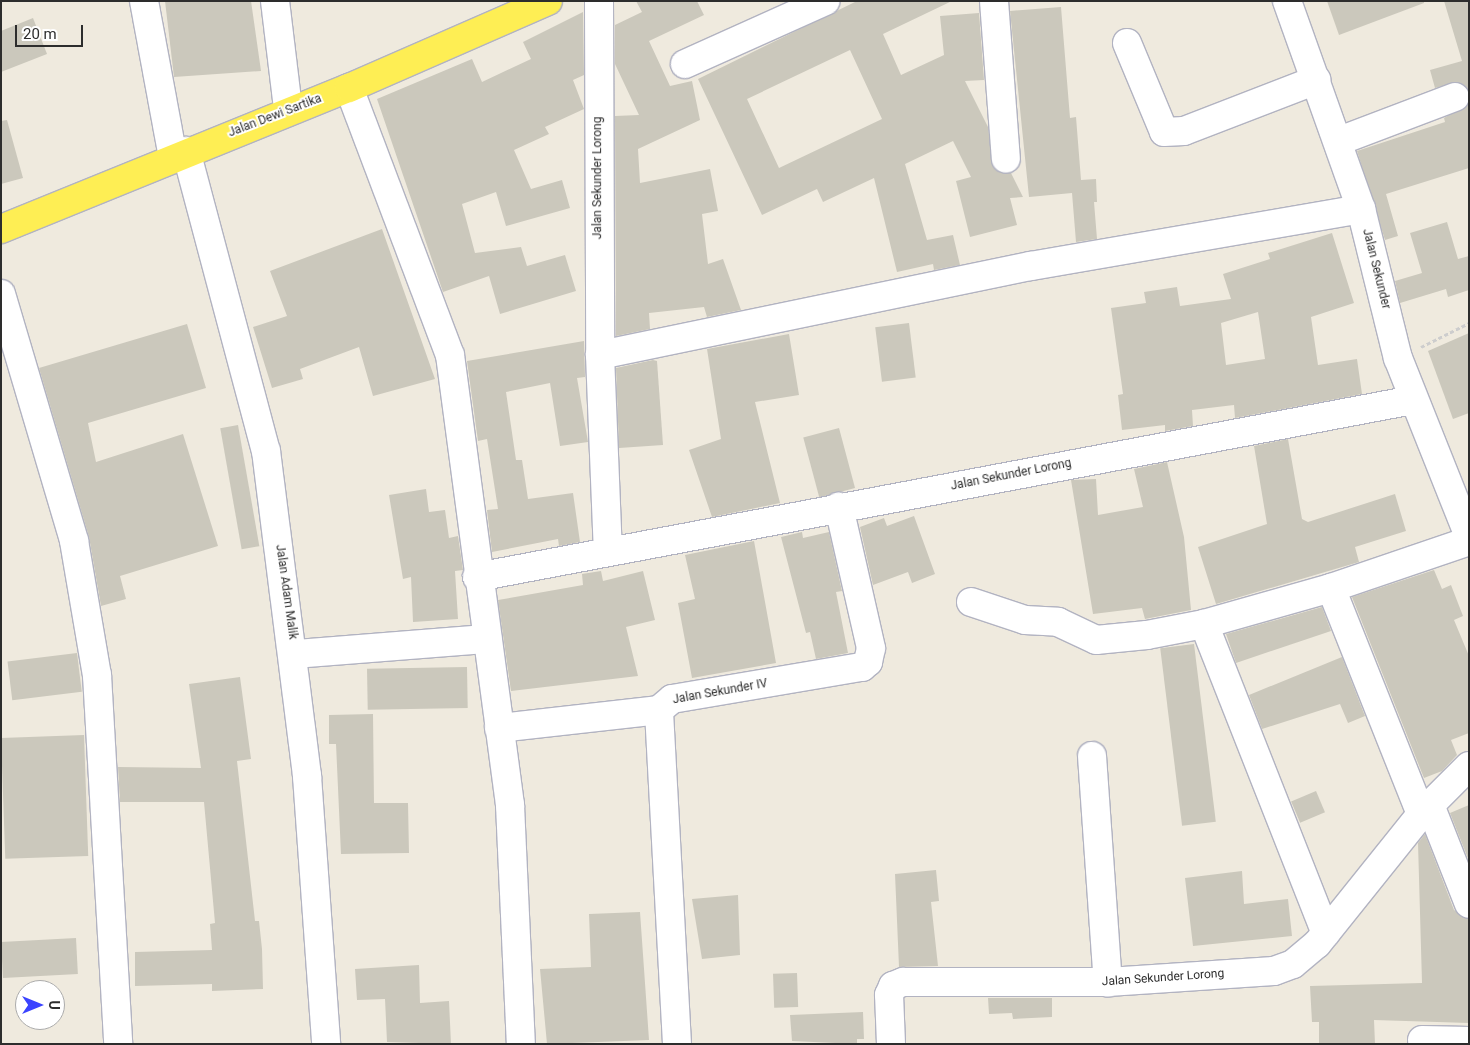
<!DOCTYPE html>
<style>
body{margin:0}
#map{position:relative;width:1470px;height:1045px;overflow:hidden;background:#efeade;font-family:Roboto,sans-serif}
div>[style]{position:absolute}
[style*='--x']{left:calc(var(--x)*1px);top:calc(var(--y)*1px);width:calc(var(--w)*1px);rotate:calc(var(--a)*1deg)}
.building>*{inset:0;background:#cbc8bc;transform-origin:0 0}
.path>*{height:3px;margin-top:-1.5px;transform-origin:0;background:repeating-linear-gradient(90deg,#cdcdcd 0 4px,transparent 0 6.5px)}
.roads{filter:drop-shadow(1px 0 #b2b3c1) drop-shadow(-1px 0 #b2b3c1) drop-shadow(0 1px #b2b3c1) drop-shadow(0 -1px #b2b3c1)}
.minor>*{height:28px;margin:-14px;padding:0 14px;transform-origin:14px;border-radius:14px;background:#fff}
.major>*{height:28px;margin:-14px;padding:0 14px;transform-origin:14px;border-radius:14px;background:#feee54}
span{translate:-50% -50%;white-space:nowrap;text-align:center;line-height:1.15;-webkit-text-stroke:4px #fff;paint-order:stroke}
.street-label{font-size:12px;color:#2d2d2d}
.frame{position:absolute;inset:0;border:2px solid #2d2d2d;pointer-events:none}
.north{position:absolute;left:15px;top:980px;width:50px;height:50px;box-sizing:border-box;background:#fff;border:1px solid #ababab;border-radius:50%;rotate:90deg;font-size:14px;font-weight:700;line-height:20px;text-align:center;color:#2d2d2d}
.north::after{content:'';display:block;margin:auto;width:18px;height:22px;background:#3b44ff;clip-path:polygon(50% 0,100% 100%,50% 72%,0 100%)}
.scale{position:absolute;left:15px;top:25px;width:68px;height:22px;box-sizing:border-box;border:2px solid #2d2d2d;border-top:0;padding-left:6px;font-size:15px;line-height:18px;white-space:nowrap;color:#2d2d2d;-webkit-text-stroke:4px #fff;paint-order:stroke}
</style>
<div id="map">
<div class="building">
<div style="clip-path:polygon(165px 1px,251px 1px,261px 71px,174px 77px)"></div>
<div style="clip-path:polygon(636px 1px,697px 1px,704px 15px,649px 41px,670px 86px,692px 81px,700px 120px,638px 149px,640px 183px,710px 169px,718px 211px,702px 214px,708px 264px,723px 259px,741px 310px,707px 317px,704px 307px,649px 313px,650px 329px,616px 336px,615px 116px,639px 115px,615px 64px,615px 25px,642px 12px)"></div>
<div style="clip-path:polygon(evenodd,857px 1px,952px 1px,883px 34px,901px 75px,944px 55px,940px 16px,979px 13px,984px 80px,965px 81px,988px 127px,993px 167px,1011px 173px,1023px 197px,1010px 198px,1017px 225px,970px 237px,956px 181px,971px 177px,953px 141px,905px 164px,927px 240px,953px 235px,960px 265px,934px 270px,933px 264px,897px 272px,874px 178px,823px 202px,817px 189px,762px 215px,698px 79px,857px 1px,850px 50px,882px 119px,779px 168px,747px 99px,850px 50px)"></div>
<div style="clip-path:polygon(1327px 1px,1424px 1px,1424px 3px,1339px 35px)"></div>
<div style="clip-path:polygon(1444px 1px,1469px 1px,1469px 90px,1457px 82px,1435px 88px,1430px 70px,1462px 61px)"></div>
<div style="clip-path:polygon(1061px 7px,1070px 118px,1076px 117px,1081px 180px,1096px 179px,1097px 202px,1094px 202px,1097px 239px,1076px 242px,1072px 193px,1029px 197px,1010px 11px)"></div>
<div style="clip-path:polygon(583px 12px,584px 75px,573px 80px,584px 109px,545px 127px,549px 134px,514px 150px,531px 189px,562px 180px,570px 208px,506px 226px,496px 192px,462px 204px,475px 253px,521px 247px,527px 266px,565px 255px,576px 291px,500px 314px,489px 276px,443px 292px,377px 99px,472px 59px,482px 82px,531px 59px,523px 42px)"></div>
<div style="clip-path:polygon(33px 18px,47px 54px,1px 72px,1px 31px)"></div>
<div style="clip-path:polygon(1469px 103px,1469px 168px,1386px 194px,1398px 236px,1385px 240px,1357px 151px,1445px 122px,1444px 118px)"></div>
<div style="clip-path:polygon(7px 120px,23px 178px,1px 184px,1px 121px)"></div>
<div style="clip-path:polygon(1447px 222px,1458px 259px,1469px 256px,1469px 290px,1448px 297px,1446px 289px,1400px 303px,1395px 281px,1422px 273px,1410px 233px)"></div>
<div style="clip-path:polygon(382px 229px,435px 379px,373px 396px,359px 347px,300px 369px,303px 379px,272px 388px,253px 327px,287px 316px,270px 271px)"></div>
<div style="clip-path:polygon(evenodd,1332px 233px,1354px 303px,1311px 317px,1318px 365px,1357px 359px,1362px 394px,1235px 418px,1234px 405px,1192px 410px,1193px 426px,1165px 431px,1165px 425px,1122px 430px,1118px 395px,1123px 394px,1111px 308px,1146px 303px,1144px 292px,1177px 287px,1180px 306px,1231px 299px,1223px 274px,1270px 259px,1268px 253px,1332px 233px,1258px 312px,1265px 359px,1226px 365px,1221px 323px,1258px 312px)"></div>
<div style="left:909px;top:323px;width:55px;height:34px;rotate:83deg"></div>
<div style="clip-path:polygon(187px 324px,206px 388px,88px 423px,96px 462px,183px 434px,218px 546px,120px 576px,126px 599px,101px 606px,89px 537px,39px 368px)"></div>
<div style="clip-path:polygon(1469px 333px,1469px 413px,1453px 419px,1428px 351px)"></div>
<div style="clip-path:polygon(789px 334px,799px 395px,755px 402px,780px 503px,712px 517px,689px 450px,721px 439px,707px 349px)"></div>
<div style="clip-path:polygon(584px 341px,585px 377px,577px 378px,588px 442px,560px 446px,550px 383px,506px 392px,516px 460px,522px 460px,528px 499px,573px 493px,580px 542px,559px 546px,558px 539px,492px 552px,487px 510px,498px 509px,487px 439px,478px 441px,467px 361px)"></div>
<div style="clip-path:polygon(653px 360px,657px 361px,663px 445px,619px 448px,616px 368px)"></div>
<div style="left:238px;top:425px;width:123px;height:18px;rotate:80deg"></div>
<div style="left:839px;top:428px;width:62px;height:37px;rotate:75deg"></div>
<div style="clip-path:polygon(1288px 439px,1302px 519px,1308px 522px,1395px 494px,1406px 531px,1355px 547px,1359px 562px,1216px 604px,1198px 547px,1267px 524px,1254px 446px)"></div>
<div style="clip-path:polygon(1167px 462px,1184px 537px,1191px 610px,1145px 619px,1142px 608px,1093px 614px,1071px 480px,1096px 479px,1098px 515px,1143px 507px,1134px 469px)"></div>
<div style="clip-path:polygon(426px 489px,429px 512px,445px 510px,449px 538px,458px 536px,463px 570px,455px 571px,458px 619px,413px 622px,411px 577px,403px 579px,389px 495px)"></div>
<div style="clip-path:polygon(914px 516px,935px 574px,912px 583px,908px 572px,873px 585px,860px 527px,884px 518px,887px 526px)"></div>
<div style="clip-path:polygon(802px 532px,803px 538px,829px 532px,842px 591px,836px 592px,848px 653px,816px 659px,810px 632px,806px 633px,781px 537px)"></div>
<div style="clip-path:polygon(754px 541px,776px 663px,692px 678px,678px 603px,695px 599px,685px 555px)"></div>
<div style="clip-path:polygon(1434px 570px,1442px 589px,1451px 585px,1463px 616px,1454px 620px,1469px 656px,1469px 733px,1451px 740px,1457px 755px,1442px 771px,1424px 778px,1352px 597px)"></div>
<div style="clip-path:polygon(601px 571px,603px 581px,643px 571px,655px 620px,626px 627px,638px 676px,511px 691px,498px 600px,583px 585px,582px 574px)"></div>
<div style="clip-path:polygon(1322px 607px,1331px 631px,1236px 663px,1226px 634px)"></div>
<div style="left:1194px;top:644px;width:179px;height:34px;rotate:83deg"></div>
<div style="left:77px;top:653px;width:39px;height:70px;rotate:83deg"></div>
<div style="clip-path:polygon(1342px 657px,1365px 716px,1348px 723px,1340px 704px,1262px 729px,1249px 695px)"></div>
<div style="left:467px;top:667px;width:41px;height:100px;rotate:89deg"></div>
<div style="clip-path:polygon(240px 677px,251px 759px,237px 761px,255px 921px,259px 921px,262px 949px,263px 989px,212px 991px,212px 984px,135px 986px,135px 952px,212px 950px,210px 924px,215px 923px,204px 802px,120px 802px,118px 767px,201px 768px,189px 684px)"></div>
<div style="clip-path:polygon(373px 714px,374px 803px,408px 803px,409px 853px,341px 854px,336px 744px,329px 744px,329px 715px)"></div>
<div style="left:84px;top:735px;width:121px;height:83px;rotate:88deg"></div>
<div style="left:1316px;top:791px;width:23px;height:27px;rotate:67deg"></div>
<div style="clip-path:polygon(1469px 805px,1469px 861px,1450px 813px)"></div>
<div style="clip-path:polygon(1425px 834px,1454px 910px,1469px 919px,1469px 1023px,1374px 1020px,1375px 1044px,1319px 1044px,1319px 1022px,1312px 1022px,1310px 986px,1422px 983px,1418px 843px)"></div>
<div style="clip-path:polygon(936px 870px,939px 901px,931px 902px,938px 966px,899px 967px,895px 874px)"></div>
<div style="clip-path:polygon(1242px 871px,1244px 904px,1288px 899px,1292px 936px,1193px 946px,1185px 878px)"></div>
<div style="clip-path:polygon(738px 895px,740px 955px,702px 959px,692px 899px)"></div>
<div style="clip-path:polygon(640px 912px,649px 1040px,547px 1044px,540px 969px,591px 967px,589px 914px)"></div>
<div style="left:76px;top:938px;width:36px;height:75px;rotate:87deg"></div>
<div style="clip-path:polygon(419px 965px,420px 1003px,449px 1001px,451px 1044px,387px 1042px,385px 999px,357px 1000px,355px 969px)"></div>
<div style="left:797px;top:973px;width:34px;height:24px;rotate:88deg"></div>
<div style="clip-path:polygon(988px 998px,1052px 998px,1052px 1017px,1013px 1019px,1012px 1013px,989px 1014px)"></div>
<div style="clip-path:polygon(863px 1012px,864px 1039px,857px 1039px,857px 1044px,792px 1041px,790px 1015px)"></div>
</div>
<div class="path">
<div style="--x:1421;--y:347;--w:54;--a:-26.6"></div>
</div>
<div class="roads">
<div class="minor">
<div style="--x:144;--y:1;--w:159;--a:79.5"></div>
<div style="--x:275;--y:1;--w:109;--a:83.1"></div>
<div style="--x:599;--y:1;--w:354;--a:89.8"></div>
<div style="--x:600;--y:355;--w:196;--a:87.7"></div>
<div style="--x:994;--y:1;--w:158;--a:85.7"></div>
<div style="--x:1287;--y:1;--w:221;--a:70.4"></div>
<div style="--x:1361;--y:209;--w:154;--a:76.1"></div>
<div style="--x:1398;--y:358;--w:192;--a:68.3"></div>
<div style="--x:1127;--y:43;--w:96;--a:67.4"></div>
<div style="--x:1164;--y:132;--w:20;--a:-3"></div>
<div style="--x:1184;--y:131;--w:142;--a:-21.1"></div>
<div style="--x:685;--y:64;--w:154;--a:-24.2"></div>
<div style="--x:349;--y:88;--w:285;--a:69.3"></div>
<div style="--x:450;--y:355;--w:454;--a:82.4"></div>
<div style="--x:510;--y:805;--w:239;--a:87.4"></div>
<div style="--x:1339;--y:141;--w:124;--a:-20.8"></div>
<div style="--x:186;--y:151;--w:310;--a:75.1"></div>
<div style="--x:266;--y:451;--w:328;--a:82.8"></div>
<div style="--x:307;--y:776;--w:269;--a:85.9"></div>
<div style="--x:1;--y:294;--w:258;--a:73.5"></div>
<div style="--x:74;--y:541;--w:136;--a:80.3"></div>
<div style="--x:97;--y:675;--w:370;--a:86.7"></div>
<div style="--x:600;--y:355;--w:440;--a:-11.7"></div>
<div style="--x:1031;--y:266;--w:335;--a:-9.8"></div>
<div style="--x:477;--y:577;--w:953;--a:-10.71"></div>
<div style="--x:1331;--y:588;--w:243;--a:68.3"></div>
<div style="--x:971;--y:602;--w:57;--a:18.4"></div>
<div style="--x:1025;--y:620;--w:33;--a:3"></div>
<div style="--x:1058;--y:622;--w:42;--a:25.3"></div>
<div style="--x:1096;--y:640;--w:51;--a:-5.6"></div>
<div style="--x:1147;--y:635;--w:58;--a:-10.9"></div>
<div style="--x:1204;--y:624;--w:132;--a:-15.8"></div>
<div style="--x:1331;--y:588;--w:146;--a:-18.8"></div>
<div style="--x:1204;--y:624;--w:332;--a:68.5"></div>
<div style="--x:295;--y:654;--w:193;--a:-4.5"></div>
<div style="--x:499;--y:728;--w:161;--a:-6.4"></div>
<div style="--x:1092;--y:756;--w:227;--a:86"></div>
<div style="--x:1430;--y:805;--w:106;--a:68.5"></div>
<div style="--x:1422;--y:1040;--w:47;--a:1.2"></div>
<div style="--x:677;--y:1044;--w:334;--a:-93.1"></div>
<div style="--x:659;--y:710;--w:17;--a:-40"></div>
<div style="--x:672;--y:699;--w:193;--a:-9.6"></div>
<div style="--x:862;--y:667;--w:8;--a:-40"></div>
<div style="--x:868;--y:662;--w:14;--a:-78"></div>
<div style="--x:871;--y:648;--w:145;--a:-102.8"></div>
<div style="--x:891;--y:1044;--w:49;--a:-92.3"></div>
<div style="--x:889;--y:995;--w:10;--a:-66"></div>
<div style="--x:893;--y:986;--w:11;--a:-22"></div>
<div style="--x:903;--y:982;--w:205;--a:0"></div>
<div style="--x:1108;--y:982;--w:166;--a:-3.8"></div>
<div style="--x:1274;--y:971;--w:20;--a:-20"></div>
<div style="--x:1293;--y:964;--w:31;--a:-40"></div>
<div style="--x:1317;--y:944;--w:166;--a:-51.3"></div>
<div style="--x:1421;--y:814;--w:68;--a:-45"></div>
</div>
<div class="major">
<div style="--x:1;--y:229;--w:375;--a:-22.1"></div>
<div style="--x:349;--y:88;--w:217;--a:-23.6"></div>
</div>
</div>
<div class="street-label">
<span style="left:275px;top:116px;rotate:-21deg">Jalan Dewi Sartika</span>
<span style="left:598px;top:178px;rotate:-90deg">Jalan Sekunder Lorong</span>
<span style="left:1376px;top:269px;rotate:76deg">Jalan Sekunder</span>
<span style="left:1011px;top:475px;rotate:-11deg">Jalan Sekunder Lorong</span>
<span style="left:286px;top:592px;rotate:82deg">Jalan Adam Malik</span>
<span style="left:720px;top:692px;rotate:-10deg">Jalan Sekunder IV</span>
<span style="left:1163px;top:978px;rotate:-4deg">Jalan Sekunder Lorong</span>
</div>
<div class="frame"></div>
<div class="north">U</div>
<div class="scale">20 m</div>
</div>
